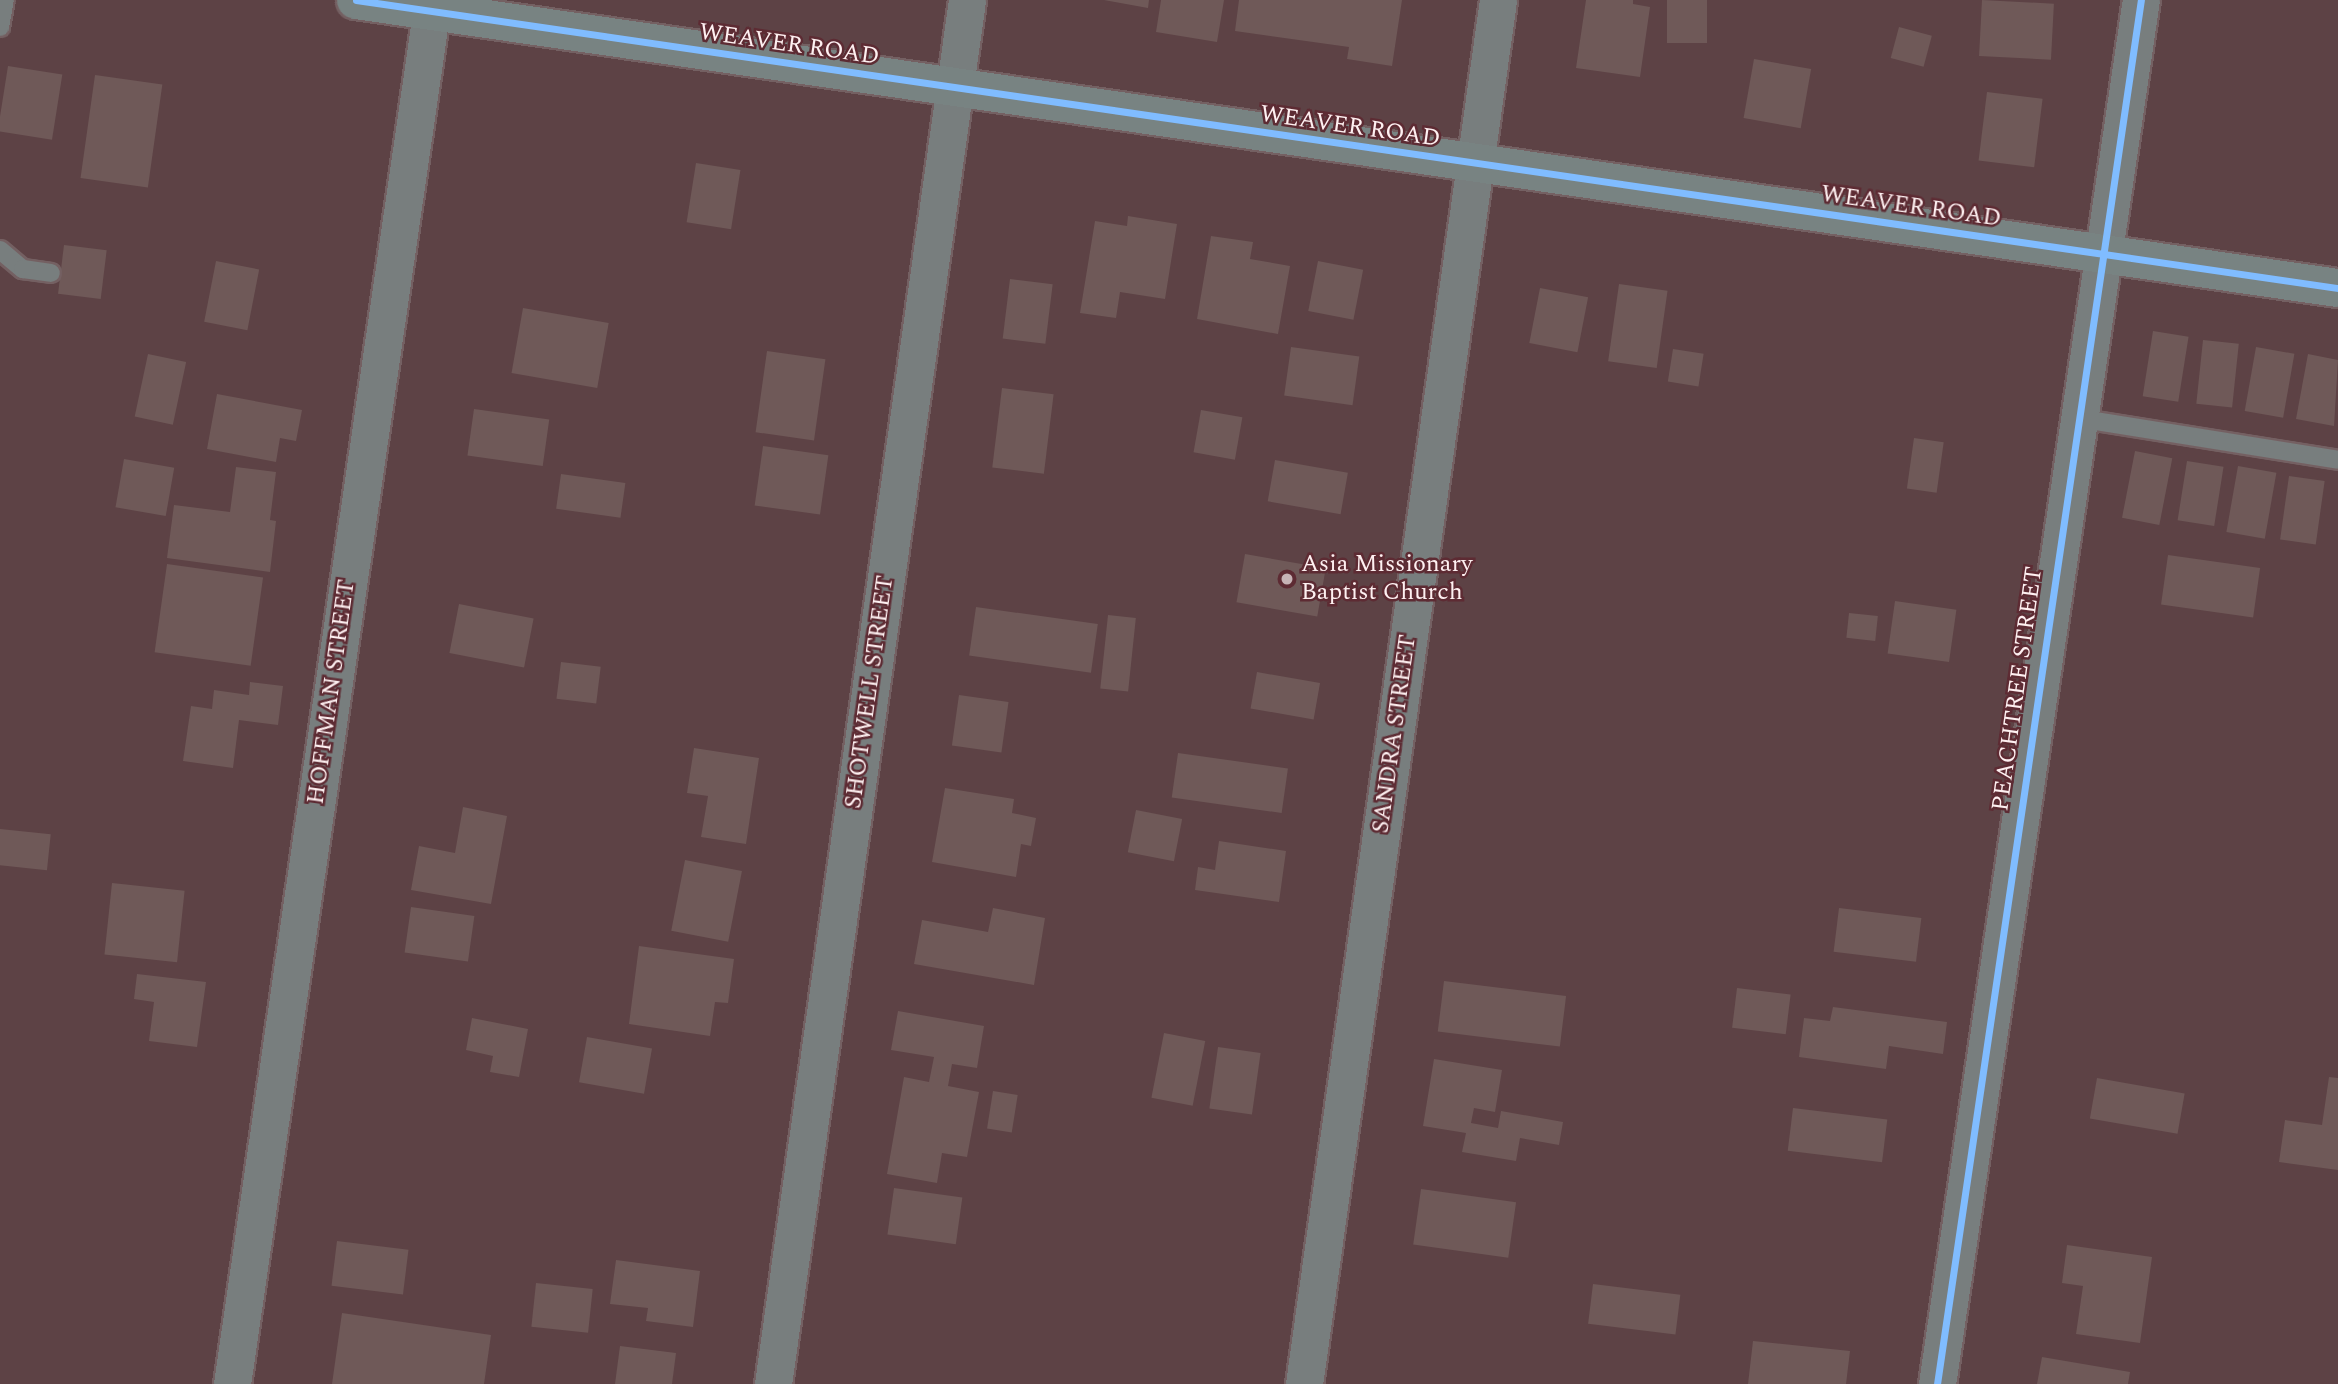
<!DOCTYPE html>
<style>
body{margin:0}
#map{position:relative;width:2338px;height:1384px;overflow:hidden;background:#5d4245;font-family:Spectral,serif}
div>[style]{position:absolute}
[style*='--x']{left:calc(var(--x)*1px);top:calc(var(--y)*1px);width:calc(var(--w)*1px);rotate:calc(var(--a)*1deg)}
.building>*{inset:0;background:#6f5958;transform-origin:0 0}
.roads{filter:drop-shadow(2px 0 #746062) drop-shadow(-2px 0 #746062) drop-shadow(0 2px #746062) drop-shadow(0 -2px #746062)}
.lane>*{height:18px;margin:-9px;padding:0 9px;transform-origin:9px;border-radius:9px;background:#787e7e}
.street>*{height:37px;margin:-18.5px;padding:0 18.5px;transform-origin:18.5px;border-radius:18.5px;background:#787e7e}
.secondary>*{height:38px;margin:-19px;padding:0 19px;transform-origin:19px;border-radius:19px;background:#788382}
.cycleway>*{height:7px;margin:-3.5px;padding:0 3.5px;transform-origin:3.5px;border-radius:3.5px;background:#80bcff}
.dots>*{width:19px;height:19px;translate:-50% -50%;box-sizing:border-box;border:4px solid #5d2b33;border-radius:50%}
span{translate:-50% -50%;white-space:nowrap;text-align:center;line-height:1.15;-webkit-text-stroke:5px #5d2b33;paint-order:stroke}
.street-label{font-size:24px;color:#fef0f1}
.poi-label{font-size:24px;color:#fef0f1}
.left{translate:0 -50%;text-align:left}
</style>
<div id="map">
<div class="building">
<div style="clip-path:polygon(1104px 0,1149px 0,1148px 8px)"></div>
<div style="clip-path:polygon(1161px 0,1224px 0,1217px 42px,1156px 32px)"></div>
<div style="clip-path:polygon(1239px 0,1402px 0,1392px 66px,1347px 59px,1349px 47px,1235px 31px)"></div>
<div style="clip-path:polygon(1586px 0,1633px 0,1633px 4px,1650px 7px,1640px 77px,1576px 68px)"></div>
<div style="left:1667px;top:0;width:40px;height:43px"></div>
<div style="left:1982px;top:0;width:72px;height:56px;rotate:3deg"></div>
<div style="left:1899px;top:27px;width:34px;height:32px;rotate:15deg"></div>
<div style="left:1754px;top:59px;width:58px;height:60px;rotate:10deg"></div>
<div style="left:8px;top:66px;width:55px;height:66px;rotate:9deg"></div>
<div style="left:95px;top:75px;width:68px;height:104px;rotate:8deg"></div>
<div style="left:1987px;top:92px;width:56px;height:69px;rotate:7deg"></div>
<div style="left:696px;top:163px;width:45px;height:60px;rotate:9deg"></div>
<div style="clip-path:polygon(1128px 216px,1177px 224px,1165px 299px,1120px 292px,1116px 318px,1080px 313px,1095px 221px,1127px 226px)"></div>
<div style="clip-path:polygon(1211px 236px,1253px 242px,1250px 259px,1290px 266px,1278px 334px,1197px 319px)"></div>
<div style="left:64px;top:245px;width:43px;height:49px;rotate:7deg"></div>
<div style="left:216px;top:261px;width:44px;height:62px;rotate:11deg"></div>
<div style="left:1318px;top:261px;width:46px;height:51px;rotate:11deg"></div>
<div style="left:1010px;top:279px;width:43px;height:60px;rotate:7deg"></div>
<div style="left:1619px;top:284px;width:49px;height:78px;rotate:8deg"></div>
<div style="left:1540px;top:288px;width:49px;height:56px;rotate:11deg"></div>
<div style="left:523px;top:308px;width:87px;height:66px;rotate:10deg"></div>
<div style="left:2153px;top:331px;width:36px;height:66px;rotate:9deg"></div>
<div style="left:2203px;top:340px;width:36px;height:64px;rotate:6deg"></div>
<div style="left:1291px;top:347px;width:69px;height:49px;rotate:8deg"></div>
<div style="left:2256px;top:347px;width:39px;height:65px;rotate:10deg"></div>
<div style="left:1673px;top:349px;width:31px;height:33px;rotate:9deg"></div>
<div style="left:767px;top:351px;width:59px;height:82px;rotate:8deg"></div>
<div style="left:148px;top:354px;width:39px;height:64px;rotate:12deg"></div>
<div style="clip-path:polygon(2308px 354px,2338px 360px,2334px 426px,2296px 419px)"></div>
<div style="left:1002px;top:388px;width:52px;height:80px;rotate:7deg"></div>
<div style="clip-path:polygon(217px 394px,302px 410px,296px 441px,280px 438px,276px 462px,207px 449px)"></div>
<div style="left:474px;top:409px;width:76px;height:47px;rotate:8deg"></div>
<div style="left:1201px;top:410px;width:42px;height:43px;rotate:10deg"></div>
<div style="left:1914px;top:438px;width:30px;height:51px;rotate:8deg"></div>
<div style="left:763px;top:446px;width:66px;height:60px;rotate:8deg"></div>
<div style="left:2135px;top:451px;width:38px;height:68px;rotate:11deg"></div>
<div style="left:124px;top:459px;width:51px;height:49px;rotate:10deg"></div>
<div style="left:1275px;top:460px;width:74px;height:42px;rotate:10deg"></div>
<div style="left:2187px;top:461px;width:37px;height:60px;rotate:9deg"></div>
<div style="left:2238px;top:466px;width:39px;height:67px;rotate:10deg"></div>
<div style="clip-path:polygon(236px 467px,276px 472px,270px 520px,276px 521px,270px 572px,167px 558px,174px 505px,230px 512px)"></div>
<div style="left:561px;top:474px;width:65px;height:35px;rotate:8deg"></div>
<div style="left:2289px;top:476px;width:36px;height:64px;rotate:8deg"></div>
<div style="left:1245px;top:554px;width:82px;height:49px;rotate:10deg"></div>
<div style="left:2168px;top:555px;width:93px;height:50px;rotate:8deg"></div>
<div style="left:167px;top:564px;width:97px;height:89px;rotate:8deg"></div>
<div style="left:1895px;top:601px;width:62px;height:53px;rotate:8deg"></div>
<div style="left:459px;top:604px;width:76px;height:50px;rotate:11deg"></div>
<div style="left:976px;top:607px;width:123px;height:49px;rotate:8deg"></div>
<div style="left:1849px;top:613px;width:29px;height:25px;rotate:6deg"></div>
<div style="left:1108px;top:615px;width:28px;height:74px;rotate:6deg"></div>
<div style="left:561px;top:662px;width:40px;height:37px;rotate:7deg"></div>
<div style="left:1257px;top:672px;width:64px;height:37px;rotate:10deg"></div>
<div style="clip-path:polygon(250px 682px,283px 686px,278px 725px,239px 720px,233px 768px,183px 761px,191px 706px,212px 709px,214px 690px,249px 695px)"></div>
<div style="left:959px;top:695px;width:50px;height:51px;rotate:8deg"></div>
<div style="clip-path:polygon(694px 748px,759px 758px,746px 844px,701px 837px,708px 796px,687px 793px)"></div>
<div style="left:1178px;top:753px;width:111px;height:45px;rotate:8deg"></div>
<div style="clip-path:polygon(945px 788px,1014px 799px,1012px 813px,1036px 818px,1031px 846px,1021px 844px,1016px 877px,932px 862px)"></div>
<div style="clip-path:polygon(463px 807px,507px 816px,491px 904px,411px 890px,419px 846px,455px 853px)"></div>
<div style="left:1136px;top:810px;width:47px;height:43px;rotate:11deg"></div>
<div style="left:0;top:829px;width:51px;height:36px;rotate:6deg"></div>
<div style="clip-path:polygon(1219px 841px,1286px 851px,1279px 902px,1195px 890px,1198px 867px,1215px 870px)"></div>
<div style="left:685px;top:860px;width:58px;height:72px;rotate:11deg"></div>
<div style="left:112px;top:883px;width:73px;height:72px;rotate:6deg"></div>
<div style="left:411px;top:907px;width:64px;height:46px;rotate:8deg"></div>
<div style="clip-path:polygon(993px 908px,1045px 918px,1034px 985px,914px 964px,922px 920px,988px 932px)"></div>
<div style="left:1839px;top:908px;width:83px;height:44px;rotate:7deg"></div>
<div style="clip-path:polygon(639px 946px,734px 959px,728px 1003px,715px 1002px,710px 1036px,629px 1024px)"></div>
<div style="clip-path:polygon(137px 974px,206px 982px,197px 1047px,149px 1041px,154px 1002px,134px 999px)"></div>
<div style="left:1444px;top:981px;width:123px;height:51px;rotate:7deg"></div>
<div style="left:1737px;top:988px;width:54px;height:40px;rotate:7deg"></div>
<div style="clip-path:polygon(1833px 1007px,1947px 1022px,1943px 1054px,1889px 1046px,1886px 1069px,1799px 1057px,1804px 1018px,1830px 1021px)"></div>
<div style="clip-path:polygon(898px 1011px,984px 1026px,977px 1068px,952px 1064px,948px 1086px,979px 1092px,967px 1157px,942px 1153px,937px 1183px,887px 1174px,904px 1077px,929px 1082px,934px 1057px,891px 1050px)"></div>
<div style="clip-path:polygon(472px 1018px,528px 1029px,519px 1077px,490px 1072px,493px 1056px,466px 1050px)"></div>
<div style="left:1164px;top:1033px;width:42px;height:66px;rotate:11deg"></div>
<div style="left:587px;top:1037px;width:66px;height:46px;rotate:10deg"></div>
<div style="left:1218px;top:1047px;width:43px;height:62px;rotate:8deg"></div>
<div style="clip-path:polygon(1434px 1059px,1502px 1070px,1495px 1112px,1474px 1108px,1471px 1123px,1498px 1128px,1501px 1111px,1563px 1122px,1559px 1145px,1520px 1138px,1516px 1161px,1462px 1152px,1466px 1133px,1423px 1126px)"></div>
<div style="clip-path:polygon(2329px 1077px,2338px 1078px,2338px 1170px,2279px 1162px,2285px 1120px,2322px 1125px)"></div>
<div style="left:2097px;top:1078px;width:89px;height:41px;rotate:10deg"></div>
<div style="left:993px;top:1091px;width:25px;height:38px;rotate:9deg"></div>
<div style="left:1793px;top:1108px;width:95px;height:43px;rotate:7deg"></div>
<div style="left:894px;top:1188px;width:69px;height:47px;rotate:8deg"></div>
<div style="left:1421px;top:1189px;width:96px;height:56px;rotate:8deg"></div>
<div style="left:337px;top:1241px;width:72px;height:45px;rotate:7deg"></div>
<div style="clip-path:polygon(2067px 1245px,2152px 1257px,2140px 1343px,2076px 1334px,2083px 1286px,2062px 1283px)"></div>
<div style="clip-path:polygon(616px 1260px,700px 1271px,693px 1327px,646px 1321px,648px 1308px,610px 1304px)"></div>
<div style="left:536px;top:1283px;width:57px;height:44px;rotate:6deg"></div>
<div style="left:1593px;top:1284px;width:88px;height:40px;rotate:7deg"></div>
<div style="clip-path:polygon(342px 1313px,491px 1335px,484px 1384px,332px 1384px)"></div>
<div style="clip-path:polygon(1753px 1341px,1850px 1351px,1846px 1384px,1748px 1384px)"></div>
<div style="clip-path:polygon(620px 1346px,676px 1353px,672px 1384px,615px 1384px)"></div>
<div style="clip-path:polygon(2042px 1357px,2130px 1372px,2128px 1384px,2037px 1384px)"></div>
</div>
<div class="roads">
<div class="lane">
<div style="--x:0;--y:27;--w:27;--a:-80"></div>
<div style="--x:0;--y:250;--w:30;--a:40"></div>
<div style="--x:23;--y:269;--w:28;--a:8"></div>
<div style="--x:2077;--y:418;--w:264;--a:9.1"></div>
</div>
<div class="street">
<div style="--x:232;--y:1384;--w:1399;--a:-81.74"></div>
<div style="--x:773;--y:1384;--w:1398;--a:-82.02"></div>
<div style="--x:1304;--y:1384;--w:1398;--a:-82.02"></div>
<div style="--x:1937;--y:1384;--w:1399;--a:-81.62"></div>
</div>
<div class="secondary">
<div style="--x:356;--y:0;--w:2003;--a:8.27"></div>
</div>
</div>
<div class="cycleway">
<div style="--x:356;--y:0;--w:2003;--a:8.27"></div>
<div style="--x:1937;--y:1384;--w:1399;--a:-81.62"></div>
</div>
<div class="dots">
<div style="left:1287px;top:579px;background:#c6b3b5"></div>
</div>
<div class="street-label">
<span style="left:789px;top:45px;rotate:8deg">WEAVER ROAD</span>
<span style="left:1350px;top:127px;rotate:8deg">WEAVER ROAD</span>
<span style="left:1911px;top:207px;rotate:8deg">WEAVER ROAD</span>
<span style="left:2018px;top:689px;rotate:-82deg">PEACHTREE STREET</span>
<span style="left:332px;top:692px;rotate:-82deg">HOFFMAN STREET</span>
<span style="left:870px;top:692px;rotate:-82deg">SHOTWELL STREET</span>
<span style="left:1395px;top:734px;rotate:-82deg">SANDRA STREET</span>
</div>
<div class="poi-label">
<span class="left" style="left:1301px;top:579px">Asia Missionary<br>Baptist Church</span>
</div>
</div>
